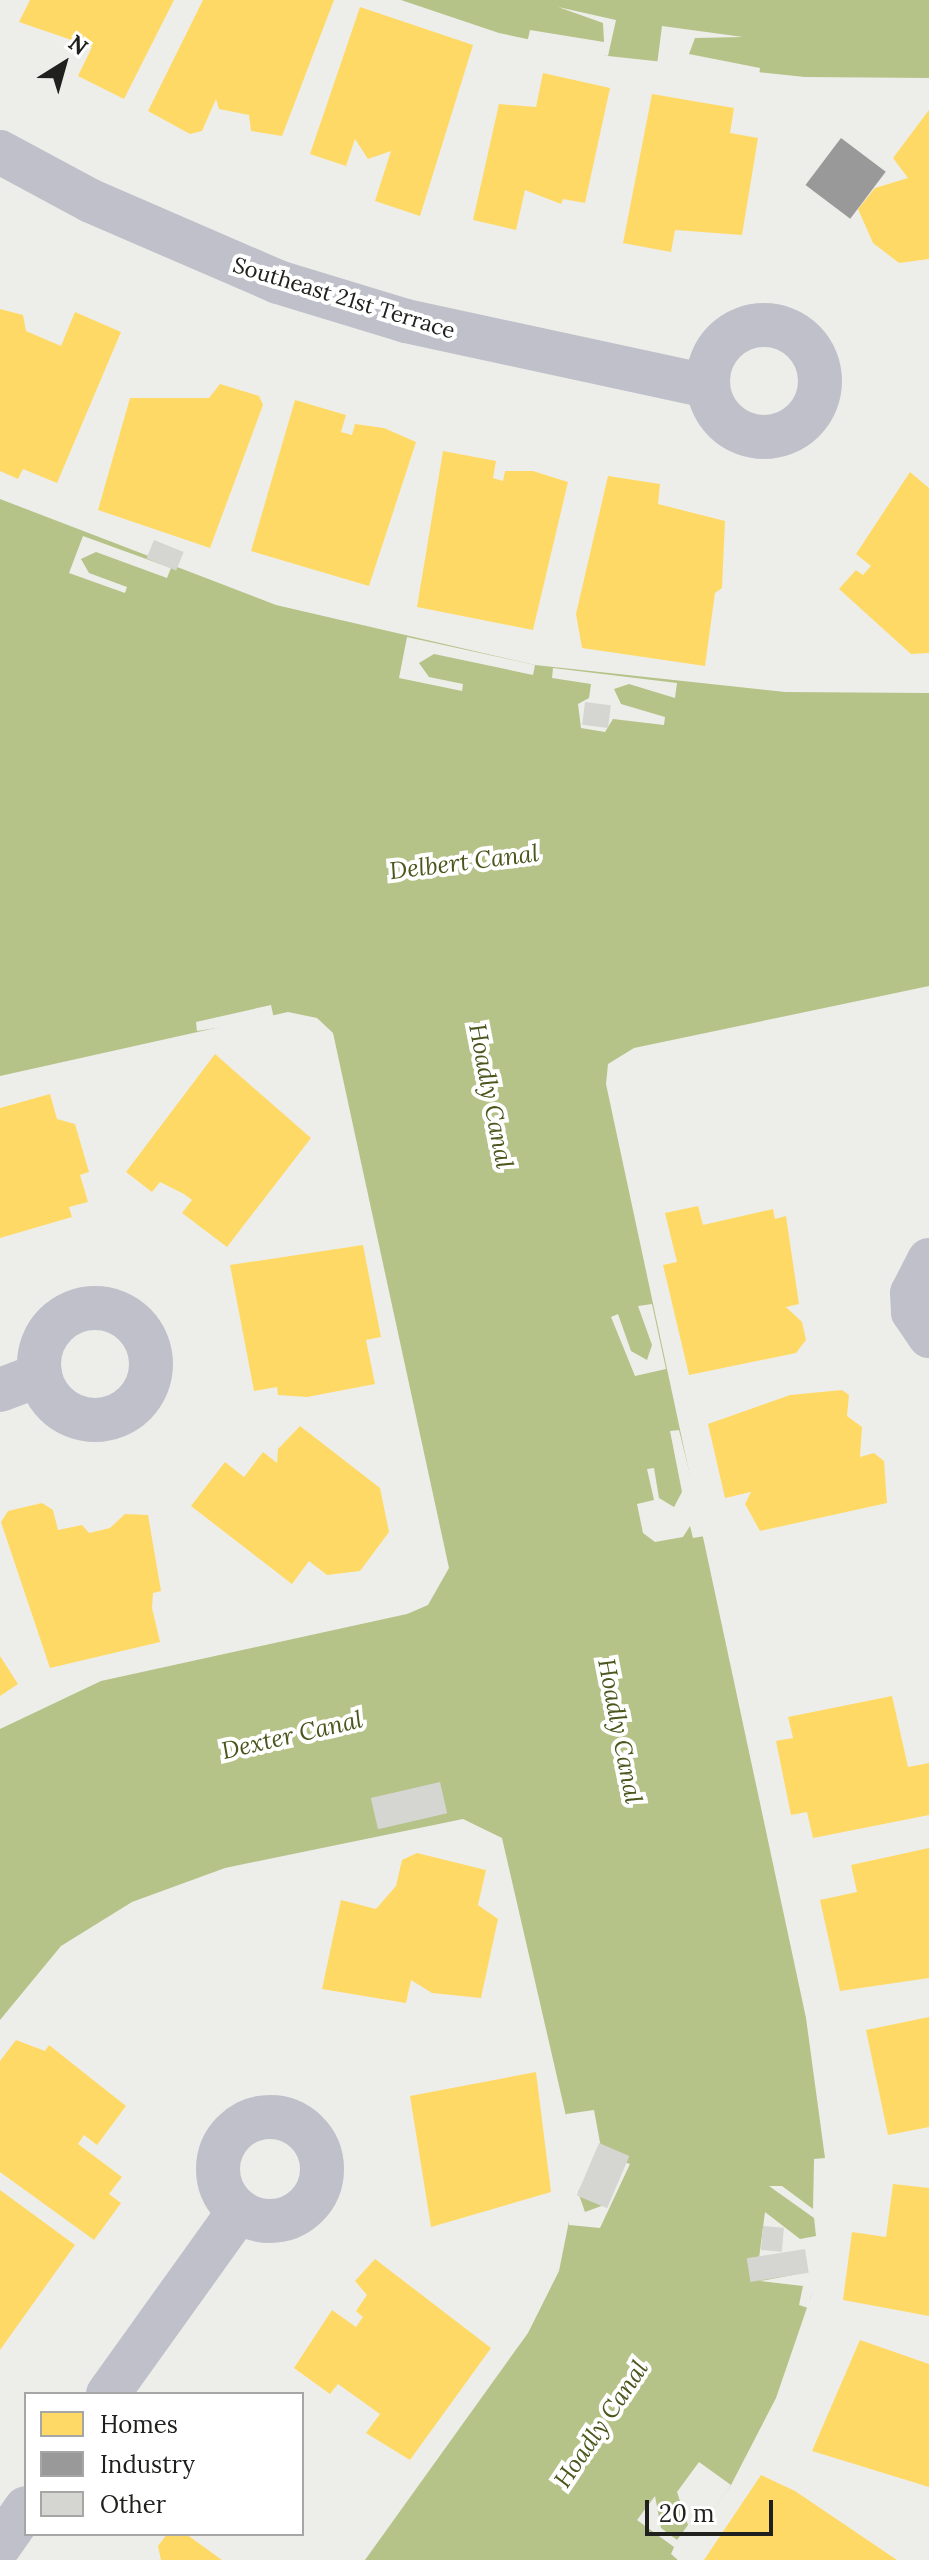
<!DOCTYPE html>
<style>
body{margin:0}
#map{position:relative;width:929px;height:2560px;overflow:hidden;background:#edeee9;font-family:Lora,serif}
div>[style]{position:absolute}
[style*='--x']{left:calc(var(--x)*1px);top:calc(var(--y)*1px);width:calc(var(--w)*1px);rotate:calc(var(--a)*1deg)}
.water>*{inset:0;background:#b5c288}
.pier>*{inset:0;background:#edeee9}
.homes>*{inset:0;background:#ffd966}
.industry>*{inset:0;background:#999;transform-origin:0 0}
.building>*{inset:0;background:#d5d6d2;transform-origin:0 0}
.minor>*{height:44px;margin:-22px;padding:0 22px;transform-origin:22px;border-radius:22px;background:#bfc0ca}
.minor>.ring{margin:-22px;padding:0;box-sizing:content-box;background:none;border:44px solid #bfc0ca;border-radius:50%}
span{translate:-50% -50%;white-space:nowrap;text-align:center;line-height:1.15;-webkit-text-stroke:8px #fff;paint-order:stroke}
.street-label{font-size:22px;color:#20211e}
.water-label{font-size:24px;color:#4a561c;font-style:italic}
.legend{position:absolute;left:24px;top:2392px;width:280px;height:144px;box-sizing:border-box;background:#fff;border:2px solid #a6a6a5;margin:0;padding:10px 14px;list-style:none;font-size:24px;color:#20211e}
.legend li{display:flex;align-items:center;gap:16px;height:40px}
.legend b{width:40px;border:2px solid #a6a6a5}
.north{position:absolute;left:24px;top:24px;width:80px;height:80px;-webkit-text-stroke:6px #fff;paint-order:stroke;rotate:37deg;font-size:22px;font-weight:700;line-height:32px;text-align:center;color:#20211e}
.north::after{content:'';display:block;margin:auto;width:28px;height:36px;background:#20211e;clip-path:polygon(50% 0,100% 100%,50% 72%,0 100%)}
.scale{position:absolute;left:645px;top:2500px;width:128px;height:36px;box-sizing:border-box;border:4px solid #20211e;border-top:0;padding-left:10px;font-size:24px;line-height:28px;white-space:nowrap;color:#20211e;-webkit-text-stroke:6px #fff;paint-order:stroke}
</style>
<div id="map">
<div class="water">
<div style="clip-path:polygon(401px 0,929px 0,929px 78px,805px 77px,608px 56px,499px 33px)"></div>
<div style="clip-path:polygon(0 499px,276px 605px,535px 665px,785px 692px,929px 693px,929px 986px,634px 1048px,608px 1064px,606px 1084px,806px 2018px,825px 2158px,811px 2296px,776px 2398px,731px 2485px,677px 2560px,365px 2560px,528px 2333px,559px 2271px,569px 2221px,569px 2129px,502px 1838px,463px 1819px,225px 1868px,132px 1902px,61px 1946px,0 2020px,0 1729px,101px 1681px,407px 1614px,428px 1605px,449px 1568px,333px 1033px,317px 1018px,288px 1012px,0 1076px)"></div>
</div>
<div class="pier">
<div style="clip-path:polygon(558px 7px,616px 20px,608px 56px,527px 43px,530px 30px,604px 42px,603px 23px)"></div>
<div style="clip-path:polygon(662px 26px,743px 37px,695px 38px,689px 54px,760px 68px,759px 76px,657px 65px)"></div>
<div style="clip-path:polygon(83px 536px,171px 568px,167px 578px,96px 552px,81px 559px,89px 573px,127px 587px,125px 593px,69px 573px)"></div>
<div style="clip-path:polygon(407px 637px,535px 665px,533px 675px,434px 654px,419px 663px,429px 677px,463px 684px,462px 691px,399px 678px)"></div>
<div style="clip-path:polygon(553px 668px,677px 683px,675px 698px,629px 684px,614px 689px,621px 704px,665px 717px,664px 725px,613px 719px,605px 732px,581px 728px,578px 704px,589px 698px,591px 684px,552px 678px)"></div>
<div style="clip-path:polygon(271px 1005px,274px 1019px,197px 1031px,196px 1022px)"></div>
<div style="clip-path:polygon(652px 1304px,666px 1369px,635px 1376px,611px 1317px,618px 1314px,631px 1351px,647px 1360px,652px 1345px,638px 1306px)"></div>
<div style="clip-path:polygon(679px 1430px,705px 1536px,693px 1538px,690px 1526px,683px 1537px,655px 1542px,643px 1533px,637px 1504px,654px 1500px,647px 1469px,654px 1468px,659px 1498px,674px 1507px,682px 1492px,670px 1431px)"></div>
<div style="clip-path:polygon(594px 2110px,601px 2148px,578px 2192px,585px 2212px,604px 2205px,624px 2162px,630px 2164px,600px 2228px,569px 2225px,566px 2114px)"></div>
<div style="clip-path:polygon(825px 2158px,826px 2233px,808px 2308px,799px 2305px,803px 2286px,760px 2281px,798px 2274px,759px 2258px,765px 2212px,800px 2239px,816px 2236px,814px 2218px,769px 2186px,782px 2186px,813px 2209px,814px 2159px)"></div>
<div style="clip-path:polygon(699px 2462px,731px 2485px,678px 2560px,671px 2554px,674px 2547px,637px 2520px,655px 2496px,661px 2528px,677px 2540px,688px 2525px,677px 2492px)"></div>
</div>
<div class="homes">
<div style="clip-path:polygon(30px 0,174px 0,124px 99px,78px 76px,92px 47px,19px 22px)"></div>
<div style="clip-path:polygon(203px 0,334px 0,282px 136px,251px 131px,249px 115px,219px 109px,216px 99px,202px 131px,190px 134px,148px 111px)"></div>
<div style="clip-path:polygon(360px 7px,473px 45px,420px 216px,375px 201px,391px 151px,368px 159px,355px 139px,346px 166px,310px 154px)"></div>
<div style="clip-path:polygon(543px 73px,610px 88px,585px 203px,563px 199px,561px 204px,525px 190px,516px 230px,473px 220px,499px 104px,536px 107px)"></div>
<div style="clip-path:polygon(652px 94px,734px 108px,730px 133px,758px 138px,742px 235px,675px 230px,671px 252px,623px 243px)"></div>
<div style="clip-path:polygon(929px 110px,929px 259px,899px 263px,873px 243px,858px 209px,875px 188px,908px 178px,893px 158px)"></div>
<div style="clip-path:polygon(0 309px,23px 315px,26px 331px,61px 346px,75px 312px,121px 332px,57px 483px,23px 469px,18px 479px,0 471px)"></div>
<div style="clip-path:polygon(220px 384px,259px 396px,263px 405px,210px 548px,98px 510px,130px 398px,209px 398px)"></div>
<div style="clip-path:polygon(295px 400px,346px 415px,341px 432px,352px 435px,355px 424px,384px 428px,416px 442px,369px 586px,251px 551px)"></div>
<div style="clip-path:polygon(443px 451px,496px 461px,493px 478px,503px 481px,505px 471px,533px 471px,568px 482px,533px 630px,417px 607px)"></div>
<div style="clip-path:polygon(910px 472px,929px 488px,929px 653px,911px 654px,839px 589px,856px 570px,863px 575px,871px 566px,856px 554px)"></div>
<div style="clip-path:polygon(608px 476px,660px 484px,658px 504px,725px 521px,722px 588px,715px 593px,705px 666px,582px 648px,576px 614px)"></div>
<div style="clip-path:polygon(215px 1054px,311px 1138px,227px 1247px,182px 1213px,192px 1200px,184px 1194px,160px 1182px,152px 1192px,126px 1172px)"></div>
<div style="clip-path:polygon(50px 1094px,57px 1119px,75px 1124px,89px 1172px,80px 1175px,88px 1202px,69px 1207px,72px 1217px,0 1238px,0 1108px)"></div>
<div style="clip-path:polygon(698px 1206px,703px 1225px,773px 1209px,775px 1219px,786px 1216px,799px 1304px,786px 1307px,802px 1322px,806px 1340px,796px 1353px,689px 1375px,663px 1265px,677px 1262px,665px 1213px)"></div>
<div style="clip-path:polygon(363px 1245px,381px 1337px,366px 1340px,375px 1384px,307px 1397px,278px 1395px,277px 1387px,254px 1391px,230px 1265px)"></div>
<div style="clip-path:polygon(842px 1390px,849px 1395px,847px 1416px,862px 1427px,860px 1457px,874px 1453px,884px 1461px,887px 1503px,760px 1531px,745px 1504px,751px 1492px,725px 1498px,708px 1424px,790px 1395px)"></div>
<div style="clip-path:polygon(300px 1426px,380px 1488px,389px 1532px,360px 1571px,327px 1575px,309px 1561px,292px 1584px,191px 1506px,225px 1462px,244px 1477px,263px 1452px,277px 1463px,278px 1449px)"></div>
<div style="clip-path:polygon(42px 1503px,53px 1510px,58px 1530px,82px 1525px,89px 1533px,110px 1528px,125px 1514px,148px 1515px,161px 1591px,153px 1593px,152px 1608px,160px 1642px,50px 1668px,1px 1522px,8px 1511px)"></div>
<div style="clip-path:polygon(0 1656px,18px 1684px,0 1696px)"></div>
<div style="clip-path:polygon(892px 1696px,908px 1767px,929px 1763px,929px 1815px,813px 1838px,807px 1812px,791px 1815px,776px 1741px,793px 1738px,788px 1717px)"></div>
<div style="clip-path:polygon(929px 1848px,929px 1978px,840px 1991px,820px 1900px,857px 1892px,851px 1865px)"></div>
<div style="clip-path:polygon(417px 1853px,486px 1870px,478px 1905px,498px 1919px,481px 1998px,432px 1993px,411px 1980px,406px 2003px,322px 1989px,341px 1900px,376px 1909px,396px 1886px,402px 1860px)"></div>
<div style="clip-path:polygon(929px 2017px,929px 2127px,888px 2135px,866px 2030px)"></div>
<div style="clip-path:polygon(16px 2040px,45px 2051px,49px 2045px,126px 2106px,97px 2145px,84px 2135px,78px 2144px,122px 2177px,109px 2194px,121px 2203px,94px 2240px,0 2172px,0 2061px)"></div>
<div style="clip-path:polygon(536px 2072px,551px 2192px,431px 2227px,410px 2096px)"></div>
<div style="clip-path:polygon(893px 2184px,929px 2188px,929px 2316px,843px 2300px,852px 2232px,886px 2237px)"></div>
<div style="clip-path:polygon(0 2190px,75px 2245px,0 2350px)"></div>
<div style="clip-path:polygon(375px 2259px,491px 2348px,410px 2460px,366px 2433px,380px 2414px,338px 2384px,330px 2394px,294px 2368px,332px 2310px,356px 2327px,363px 2317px,356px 2311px,367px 2295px,355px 2281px)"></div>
<div style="clip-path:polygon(860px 2340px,929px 2364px,929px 2487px,812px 2451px)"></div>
<div style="clip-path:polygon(761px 2475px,795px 2491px,897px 2560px,704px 2560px)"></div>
<div style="clip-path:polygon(167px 2534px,186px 2534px,222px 2560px,161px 2560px,158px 2546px)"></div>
</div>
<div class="industry">
<div style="left:841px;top:138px;width:56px;height:59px;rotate:37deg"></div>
</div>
<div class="building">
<div style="left:154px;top:540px;width:32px;height:20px;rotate:22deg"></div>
<div style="left:585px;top:702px;width:26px;height:23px;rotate:7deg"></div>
<div style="left:440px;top:1782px;width:32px;height:71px;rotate:77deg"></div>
<div style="left:599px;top:2143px;width:33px;height:57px;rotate:23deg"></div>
<div style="left:763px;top:2226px;width:21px;height:24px;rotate:5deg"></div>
<div style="left:805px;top:2249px;width:24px;height:59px;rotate:81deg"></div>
</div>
<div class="minor">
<div style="--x:0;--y:152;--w:103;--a:28.3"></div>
<div style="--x:91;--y:201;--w:204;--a:23.4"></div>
<div style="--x:278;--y:282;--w:134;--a:16.9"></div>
<div style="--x:406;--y:321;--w:308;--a:12.2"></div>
<div class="ring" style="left:708px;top:325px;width:68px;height:68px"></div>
<div style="--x:929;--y:1260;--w:37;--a:117"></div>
<div style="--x:912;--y:1293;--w:19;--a:87"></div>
<div style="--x:913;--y:1312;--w:29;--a:56"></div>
<div class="ring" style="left:39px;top:1308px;width:68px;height:68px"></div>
<div style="--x:0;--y:1390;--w:43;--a:-20.6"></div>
<div class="ring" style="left:218px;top:2117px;width:60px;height:60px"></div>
<div style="--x:108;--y:2394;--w:225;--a:-54.4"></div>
<div style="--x:0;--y:2545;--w:45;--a:-54.9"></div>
</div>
<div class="street-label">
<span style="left:344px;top:298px;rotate:17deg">Southeast 21st Terrace</span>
</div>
<div class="water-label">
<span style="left:464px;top:862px;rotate:-7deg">Delbert Canal</span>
<span style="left:491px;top:1096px;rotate:79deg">Hoadly Canal</span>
<span style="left:620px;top:1731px;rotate:79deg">Hoadly Canal</span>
<span style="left:292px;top:1735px;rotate:-13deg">Dexter Canal</span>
<span style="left:601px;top:2424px;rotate:-56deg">Hoadly Canal</span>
</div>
<ul class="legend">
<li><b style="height:22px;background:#ffd966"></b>Homes</li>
<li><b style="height:22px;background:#999"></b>Industry</li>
<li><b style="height:22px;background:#d5d6d2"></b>Other</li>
</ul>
<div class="north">N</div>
<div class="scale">20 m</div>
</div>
